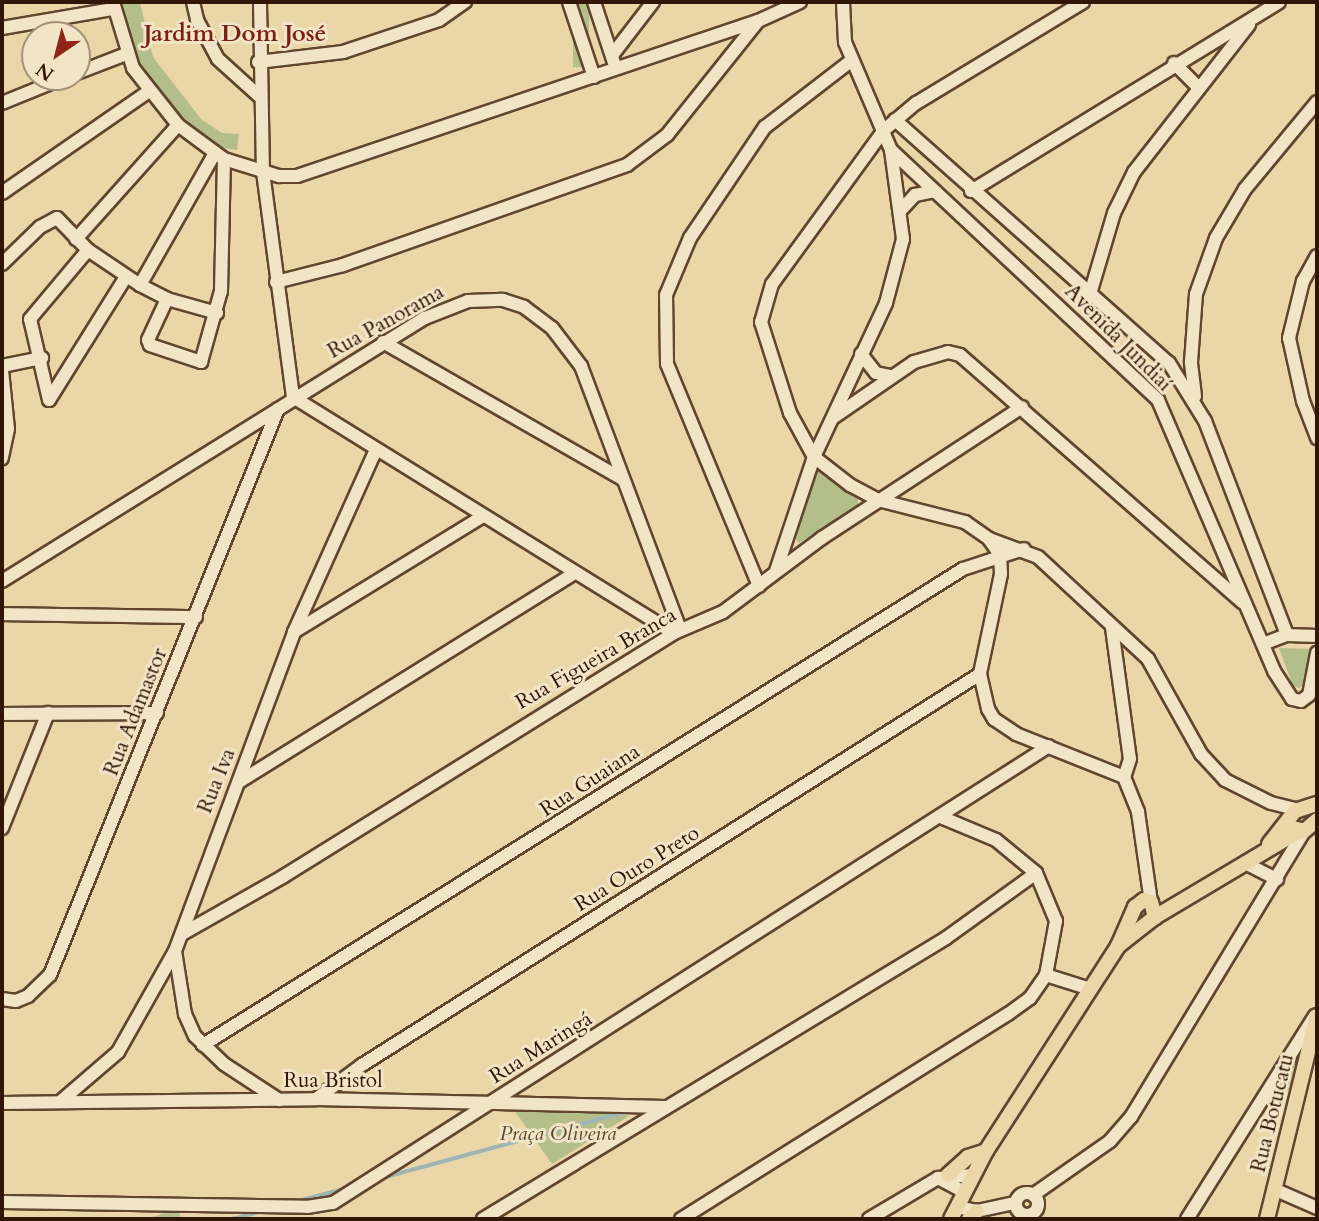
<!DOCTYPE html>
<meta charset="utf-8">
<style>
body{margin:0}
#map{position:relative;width:1319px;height:1221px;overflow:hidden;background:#ebd6a8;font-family:Cardo,serif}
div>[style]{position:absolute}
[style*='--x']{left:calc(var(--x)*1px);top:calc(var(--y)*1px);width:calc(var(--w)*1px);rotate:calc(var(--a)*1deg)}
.green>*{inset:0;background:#b3be8a;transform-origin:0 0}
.stream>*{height:3.5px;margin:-1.75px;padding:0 1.75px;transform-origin:1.75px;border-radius:1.75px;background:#9db6b3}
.roads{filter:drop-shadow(2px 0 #60452f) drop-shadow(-2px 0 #60452f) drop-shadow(0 2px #60452f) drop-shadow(0 -2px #60452f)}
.minor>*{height:12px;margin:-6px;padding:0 6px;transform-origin:6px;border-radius:6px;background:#f2e4c6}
.minor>.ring{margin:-6px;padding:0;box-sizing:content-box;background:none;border:12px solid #f2e4c6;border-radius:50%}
.major>*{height:14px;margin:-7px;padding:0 7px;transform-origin:7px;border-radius:7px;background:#ebd6a8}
span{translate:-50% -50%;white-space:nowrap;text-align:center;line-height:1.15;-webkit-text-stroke:6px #f2e4c6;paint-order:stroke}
.street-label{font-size:21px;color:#311507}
.park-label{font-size:21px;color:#58482e;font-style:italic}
.quarter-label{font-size:24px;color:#7a1f14;font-weight:700}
.frame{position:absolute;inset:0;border:4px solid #311507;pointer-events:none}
.north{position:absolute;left:21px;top:21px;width:70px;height:70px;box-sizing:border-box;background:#f2e4c6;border:2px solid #a5917a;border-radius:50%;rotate:215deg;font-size:19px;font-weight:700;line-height:28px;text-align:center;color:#311507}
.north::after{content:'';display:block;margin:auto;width:24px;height:32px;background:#8f2418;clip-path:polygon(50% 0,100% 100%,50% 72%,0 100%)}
</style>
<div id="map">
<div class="green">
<div style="clip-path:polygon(119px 2px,140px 2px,153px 57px,201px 119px,222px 133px,239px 134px,237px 150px,217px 147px,189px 129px,158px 93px,136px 58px)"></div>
<div style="left:573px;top:2px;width:16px;height:65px"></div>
<div style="clip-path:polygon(820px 468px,858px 497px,858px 505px,799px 543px,796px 539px,813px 469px)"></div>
<div style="clip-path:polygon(1279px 648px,1311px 649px,1306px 683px,1299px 688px,1293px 686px)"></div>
<div style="clip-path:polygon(1314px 1017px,1297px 1096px,1274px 1081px)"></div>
<div style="clip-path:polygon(514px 1110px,621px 1114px,629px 1116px,552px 1164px)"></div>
<div style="left:178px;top:1209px;width:10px;height:176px;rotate:73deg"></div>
</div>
<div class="stream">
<div style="--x:382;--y:1178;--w:255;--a:-15.2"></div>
<div style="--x:298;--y:1201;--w:52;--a:-14.6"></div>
<div style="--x:232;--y:1219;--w:29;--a:-14"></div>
</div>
<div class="roads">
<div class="minor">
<div style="--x:113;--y:2;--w:69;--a:73.1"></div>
<div style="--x:133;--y:68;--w:73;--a:51.7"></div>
<div style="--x:178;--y:125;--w:57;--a:36.5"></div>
<div style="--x:224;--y:159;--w:58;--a:17.2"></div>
<div style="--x:279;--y:176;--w:18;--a:0"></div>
<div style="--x:297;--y:176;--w:486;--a:-18.6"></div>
<div style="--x:758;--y:21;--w:46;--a:-24.3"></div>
<div style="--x:193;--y:2;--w:18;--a:77"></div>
<div style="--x:197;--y:20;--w:44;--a:61.7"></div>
<div style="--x:218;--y:59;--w:55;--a:42.1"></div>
<div style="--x:260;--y:2;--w:170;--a:89"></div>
<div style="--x:263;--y:172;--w:227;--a:82.4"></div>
<div style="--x:293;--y:397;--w:448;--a:31.8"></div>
<div style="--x:569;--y:2;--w:79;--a:71.6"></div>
<div style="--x:594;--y:2;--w:67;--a:71.8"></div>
<div style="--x:1083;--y:2;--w:195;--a:148.8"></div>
<div style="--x:916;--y:103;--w:42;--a:139.8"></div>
<div style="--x:884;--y:130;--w:190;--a:126"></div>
<div style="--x:772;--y:284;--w:40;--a:106"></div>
<div style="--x:761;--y:322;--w:96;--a:72.3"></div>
<div style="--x:790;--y:413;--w:50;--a:61.4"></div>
<div style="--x:814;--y:457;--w:46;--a:37.9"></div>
<div style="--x:850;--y:485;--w:32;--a:28"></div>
<div style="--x:878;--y:500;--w:90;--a:14.2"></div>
<div style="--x:965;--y:522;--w:29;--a:35"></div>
<div style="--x:989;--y:539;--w:19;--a:55"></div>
<div style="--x:1000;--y:555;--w:19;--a:87"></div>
<div style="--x:1001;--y:574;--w:102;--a:101.9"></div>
<div style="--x:980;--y:674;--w:36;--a:77"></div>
<div style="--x:988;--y:709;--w:12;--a:59"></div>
<div style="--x:994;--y:719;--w:27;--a:34"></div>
<div style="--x:1016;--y:734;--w:116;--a:21.7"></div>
<div style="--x:1124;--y:777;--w:38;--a:68"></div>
<div style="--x:1138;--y:812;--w:91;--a:81.8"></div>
<div style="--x:2;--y:28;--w:113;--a:-9.7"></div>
<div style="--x:613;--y:54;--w:66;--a:-52.4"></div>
<div style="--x:258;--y:62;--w:86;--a:-6.7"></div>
<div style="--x:343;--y:52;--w:101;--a:-18.4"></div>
<div style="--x:439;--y:20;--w:32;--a:-35"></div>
<div style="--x:1174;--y:63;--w:34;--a:45"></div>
<div style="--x:77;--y:73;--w:53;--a:-21.2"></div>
<div style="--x:2;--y:103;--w:69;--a:-22.1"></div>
<div style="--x:895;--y:120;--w:366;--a:41.6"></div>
<div style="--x:1169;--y:363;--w:68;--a:58.2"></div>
<div style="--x:1205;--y:421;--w:229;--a:69"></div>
<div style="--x:891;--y:150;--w:366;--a:43.1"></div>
<div style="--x:1158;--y:400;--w:295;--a:66.8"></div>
<div style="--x:1274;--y:671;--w:33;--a:57"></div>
<div style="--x:1292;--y:699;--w:9;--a:13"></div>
<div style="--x:1301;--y:701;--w:10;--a:-37"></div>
<div style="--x:1309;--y:695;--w:43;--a:-79.2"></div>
<div style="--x:971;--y:191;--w:361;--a:-31.5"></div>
<div style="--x:2;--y:193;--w:178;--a:-34.7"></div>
<div style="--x:901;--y:210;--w:21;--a:-47"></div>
<div style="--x:915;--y:195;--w:20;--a:-11"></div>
<div style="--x:76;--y:239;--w:153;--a:-48.2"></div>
<div style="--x:1317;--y:256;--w:29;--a:119"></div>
<div style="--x:1303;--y:281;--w:59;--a:103.8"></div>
<div style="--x:1289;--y:338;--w:65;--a:77.5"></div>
<div style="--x:1303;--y:401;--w:40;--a:69"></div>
<div style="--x:2;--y:264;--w:53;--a:-44.2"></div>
<div style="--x:40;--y:227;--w:19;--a:-28"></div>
<div style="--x:57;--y:218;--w:45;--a:45.9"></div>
<div style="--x:88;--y:250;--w:63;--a:33.9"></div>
<div style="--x:140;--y:285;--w:30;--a:27"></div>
<div style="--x:167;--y:299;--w:52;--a:15.6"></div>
<div style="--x:276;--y:282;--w:69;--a:-14.2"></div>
<div style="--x:343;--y:265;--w:301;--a:-19.4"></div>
<div style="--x:627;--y:165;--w:50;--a:-36.9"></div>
<div style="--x:667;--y:135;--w:146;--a:-51.4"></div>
<div style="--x:140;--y:285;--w:152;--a:-60.4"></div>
<div style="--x:1090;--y:294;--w:84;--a:-73.5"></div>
<div style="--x:1114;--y:213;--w:46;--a:-64"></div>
<div style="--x:1134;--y:172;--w:187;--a:-52"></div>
<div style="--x:167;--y:299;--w:45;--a:114.9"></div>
<div style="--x:148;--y:340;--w:5;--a:68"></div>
<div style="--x:150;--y:345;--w:54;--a:18.4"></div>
<div style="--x:201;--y:362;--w:74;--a:-74.3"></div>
<div style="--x:221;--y:291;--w:132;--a:-88.7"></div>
<div style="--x:383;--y:342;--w:275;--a:29.8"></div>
<div style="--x:861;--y:354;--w:24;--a:52"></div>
<div style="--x:876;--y:373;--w:14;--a:12"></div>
<div style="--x:2;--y:366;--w:41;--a:-11.3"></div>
<div style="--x:2;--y:370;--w:59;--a:84.2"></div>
<div style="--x:8;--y:429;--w:30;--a:102"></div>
<div style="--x:1195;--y:396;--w:34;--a:-97"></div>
<div style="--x:1191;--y:362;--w:68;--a:-85.8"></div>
<div style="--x:1196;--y:294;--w:59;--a:-70.3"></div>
<div style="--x:1216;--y:238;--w:57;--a:-59.4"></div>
<div style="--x:1245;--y:189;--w:113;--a:-50.4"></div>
<div style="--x:49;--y:400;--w:83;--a:-103.2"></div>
<div style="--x:30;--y:319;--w:90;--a:-50"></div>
<div style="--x:49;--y:400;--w:145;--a:-58"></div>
<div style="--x:834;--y:417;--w:97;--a:-34.5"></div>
<div style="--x:914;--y:362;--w:35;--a:-16"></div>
<div style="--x:948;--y:352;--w:12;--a:14"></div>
<div style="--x:960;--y:355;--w:376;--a:41.2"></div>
<div style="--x:989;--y:539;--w:52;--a:20.2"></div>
<div style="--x:1038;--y:557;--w:150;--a:42.8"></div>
<div style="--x:1148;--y:659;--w:109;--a:60.8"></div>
<div style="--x:1201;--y:754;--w:35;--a:47"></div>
<div style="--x:1225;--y:780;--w:51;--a:26.6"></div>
<div style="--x:1271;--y:803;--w:29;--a:14"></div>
<div style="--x:776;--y:571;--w:120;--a:-71.6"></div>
<div style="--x:814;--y:457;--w:170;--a:-64.9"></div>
<div style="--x:886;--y:303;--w:66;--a:-75.1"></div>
<div style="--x:903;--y:239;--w:90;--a:-97.7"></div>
<div style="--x:891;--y:150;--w:117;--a:-113.1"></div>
<div style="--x:845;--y:42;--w:40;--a:-92.9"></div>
<div style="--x:2;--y:581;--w:498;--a:-31.9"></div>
<div style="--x:425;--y:318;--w:46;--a:-21.6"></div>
<div style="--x:468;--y:301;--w:35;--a:-2"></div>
<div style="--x:503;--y:300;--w:22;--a:18"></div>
<div style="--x:524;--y:307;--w:35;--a:37"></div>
<div style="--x:552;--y:328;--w:48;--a:52.7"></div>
<div style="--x:581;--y:366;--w:282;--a:69.4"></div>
<div style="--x:759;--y:586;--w:240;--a:-112.5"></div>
<div style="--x:667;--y:364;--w:69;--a:-90.8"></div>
<div style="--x:666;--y:295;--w:62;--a:-67.2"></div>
<div style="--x:690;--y:238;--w:134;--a:-56"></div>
<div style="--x:765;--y:127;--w:110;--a:-37.6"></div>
<div style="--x:2;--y:614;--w:194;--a:0.9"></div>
<div style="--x:1112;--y:628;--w:132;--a:82.2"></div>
<div style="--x:1130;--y:759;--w:19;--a:108"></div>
<div style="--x:294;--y:632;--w:222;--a:-31.5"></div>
<div style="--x:1263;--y:644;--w:26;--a:-21"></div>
<div style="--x:1287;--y:635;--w:30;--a:2"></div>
<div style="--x:2;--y:714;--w:155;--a:-0.4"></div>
<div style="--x:239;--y:782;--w:396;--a:-31.9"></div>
<div style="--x:2;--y:828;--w:124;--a:-68.2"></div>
<div style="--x:1245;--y:863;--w:36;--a:27"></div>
<div style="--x:182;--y:934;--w:117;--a:-29.6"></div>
<div style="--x:284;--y:876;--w:460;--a:-31.9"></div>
<div style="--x:674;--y:633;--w:53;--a:-23.2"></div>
<div style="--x:723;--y:612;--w:124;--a:-36.8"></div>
<div style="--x:822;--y:538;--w:239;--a:-33.2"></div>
<div style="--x:175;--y:951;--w:64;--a:81"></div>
<div style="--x:185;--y:1014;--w:24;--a:66"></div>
<div style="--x:195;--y:1036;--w:40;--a:44"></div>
<div style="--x:224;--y:1064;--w:66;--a:33.2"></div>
<div style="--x:1046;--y:975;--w:43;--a:17.6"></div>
<div style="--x:2;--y:999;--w:14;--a:8"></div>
<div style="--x:16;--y:1001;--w:13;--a:-23"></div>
<div style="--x:28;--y:996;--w:30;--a:-44"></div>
<div style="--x:50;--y:975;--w:610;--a:-68.06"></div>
<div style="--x:203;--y:1045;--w:897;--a:-32.06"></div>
<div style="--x:963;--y:569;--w:64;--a:-18.2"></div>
<div style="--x:316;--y:1099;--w:57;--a:-36.5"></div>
<div style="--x:362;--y:1065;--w:731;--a:-32.32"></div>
<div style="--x:61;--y:1101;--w:75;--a:-40.7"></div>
<div style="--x:118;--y:1052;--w:116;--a:-60.6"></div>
<div style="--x:175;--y:951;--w:340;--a:-69.5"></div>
<div style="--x:294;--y:632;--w:197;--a:-65.8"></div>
<div style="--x:2;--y:1103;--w:314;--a:-0.7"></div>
<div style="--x:316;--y:1099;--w:349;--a:1.3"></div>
<div style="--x:938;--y:1178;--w:30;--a:28"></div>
<div style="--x:1276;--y:1190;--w:45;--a:23.7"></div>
<div class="ring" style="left:1016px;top:1193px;width:10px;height:10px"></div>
<div style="--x:1033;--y:1195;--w:94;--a:-35"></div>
<div style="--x:1110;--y:1141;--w:32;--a:-49"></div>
<div style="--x:1131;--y:1117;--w:334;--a:-58.8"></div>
<div style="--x:2;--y:1202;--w:305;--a:0.9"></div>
<div style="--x:307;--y:1207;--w:26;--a:-9"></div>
<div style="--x:333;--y:1203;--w:849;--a:-32.55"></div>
<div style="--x:957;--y:1207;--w:20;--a:11"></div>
<div style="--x:977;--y:1211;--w:40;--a:-12"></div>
<div style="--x:483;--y:1219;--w:542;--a:-31.25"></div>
<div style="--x:946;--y:938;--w:111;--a:-35.8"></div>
<div style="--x:681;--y:1219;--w:386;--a:-32.1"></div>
<div style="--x:1008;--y:1014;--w:27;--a:-36"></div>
<div style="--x:1030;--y:998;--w:28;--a:-55"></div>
<div style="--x:1046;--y:975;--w:55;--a:-79.5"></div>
<div style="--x:1056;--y:921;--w:52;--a:-112.6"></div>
<div style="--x:1036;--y:873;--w:52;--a:-140.5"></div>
<div style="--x:996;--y:840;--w:60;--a:-157.3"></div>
<div style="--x:869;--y:1219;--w:80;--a:-30.7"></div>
<div style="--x:938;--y:1178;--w:35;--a:-5"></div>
<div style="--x:1187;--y:1219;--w:240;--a:-57.8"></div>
</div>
<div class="major">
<div style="--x:1293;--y:828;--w:11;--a:15"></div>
<div style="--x:1304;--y:831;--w:17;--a:-40"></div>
<div style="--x:1269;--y:844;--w:42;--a:-51.8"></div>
<div style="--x:1295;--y:811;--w:23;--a:-18"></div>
<div style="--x:1155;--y:917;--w:168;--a:-30.8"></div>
<div style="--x:948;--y:1175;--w:27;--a:-42"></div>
<div style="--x:968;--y:1157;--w:19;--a:-18"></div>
<div style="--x:951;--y:1219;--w:76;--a:-62.8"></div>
<div style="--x:986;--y:1151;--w:244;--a:-57.2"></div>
<div style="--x:1118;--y:946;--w:43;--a:-66.4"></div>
<div style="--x:1135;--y:907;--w:11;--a:-38"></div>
<div style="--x:1144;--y:900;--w:7;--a:16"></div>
<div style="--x:1151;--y:902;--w:16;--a:75"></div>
<div style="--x:1155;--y:917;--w:47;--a:141.9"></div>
<div style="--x:969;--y:1219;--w:11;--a:-45"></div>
<div style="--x:1267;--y:1219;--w:209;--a:-76.2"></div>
</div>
</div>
<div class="street-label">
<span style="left:386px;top:322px;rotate:-29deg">Rua Panorama</span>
<span style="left:1118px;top:338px;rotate:45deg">Avenida Jundiaí</span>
<span style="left:596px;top:659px;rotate:-30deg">Rua Figueira Branca</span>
<span style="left:136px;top:712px;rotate:-68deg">Rua Adamastor</span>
<span style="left:217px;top:781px;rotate:-68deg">Rua Iva</span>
<span style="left:590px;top:781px;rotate:-33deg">Rua Guaiana</span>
<span style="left:637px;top:869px;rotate:-32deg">Rua Ouro Preto</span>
<span style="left:541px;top:1048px;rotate:-32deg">Rua Maringá</span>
<span style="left:333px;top:1081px">Rua Bristol</span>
<span style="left:1273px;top:1113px;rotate:-76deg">Rua Botucatu</span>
</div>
<div class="park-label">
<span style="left:558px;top:1134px">Praça Oliveira</span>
</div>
<div class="quarter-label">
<span style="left:235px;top:34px">Jardim Dom José</span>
</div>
<div class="frame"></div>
<div class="north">N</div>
</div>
